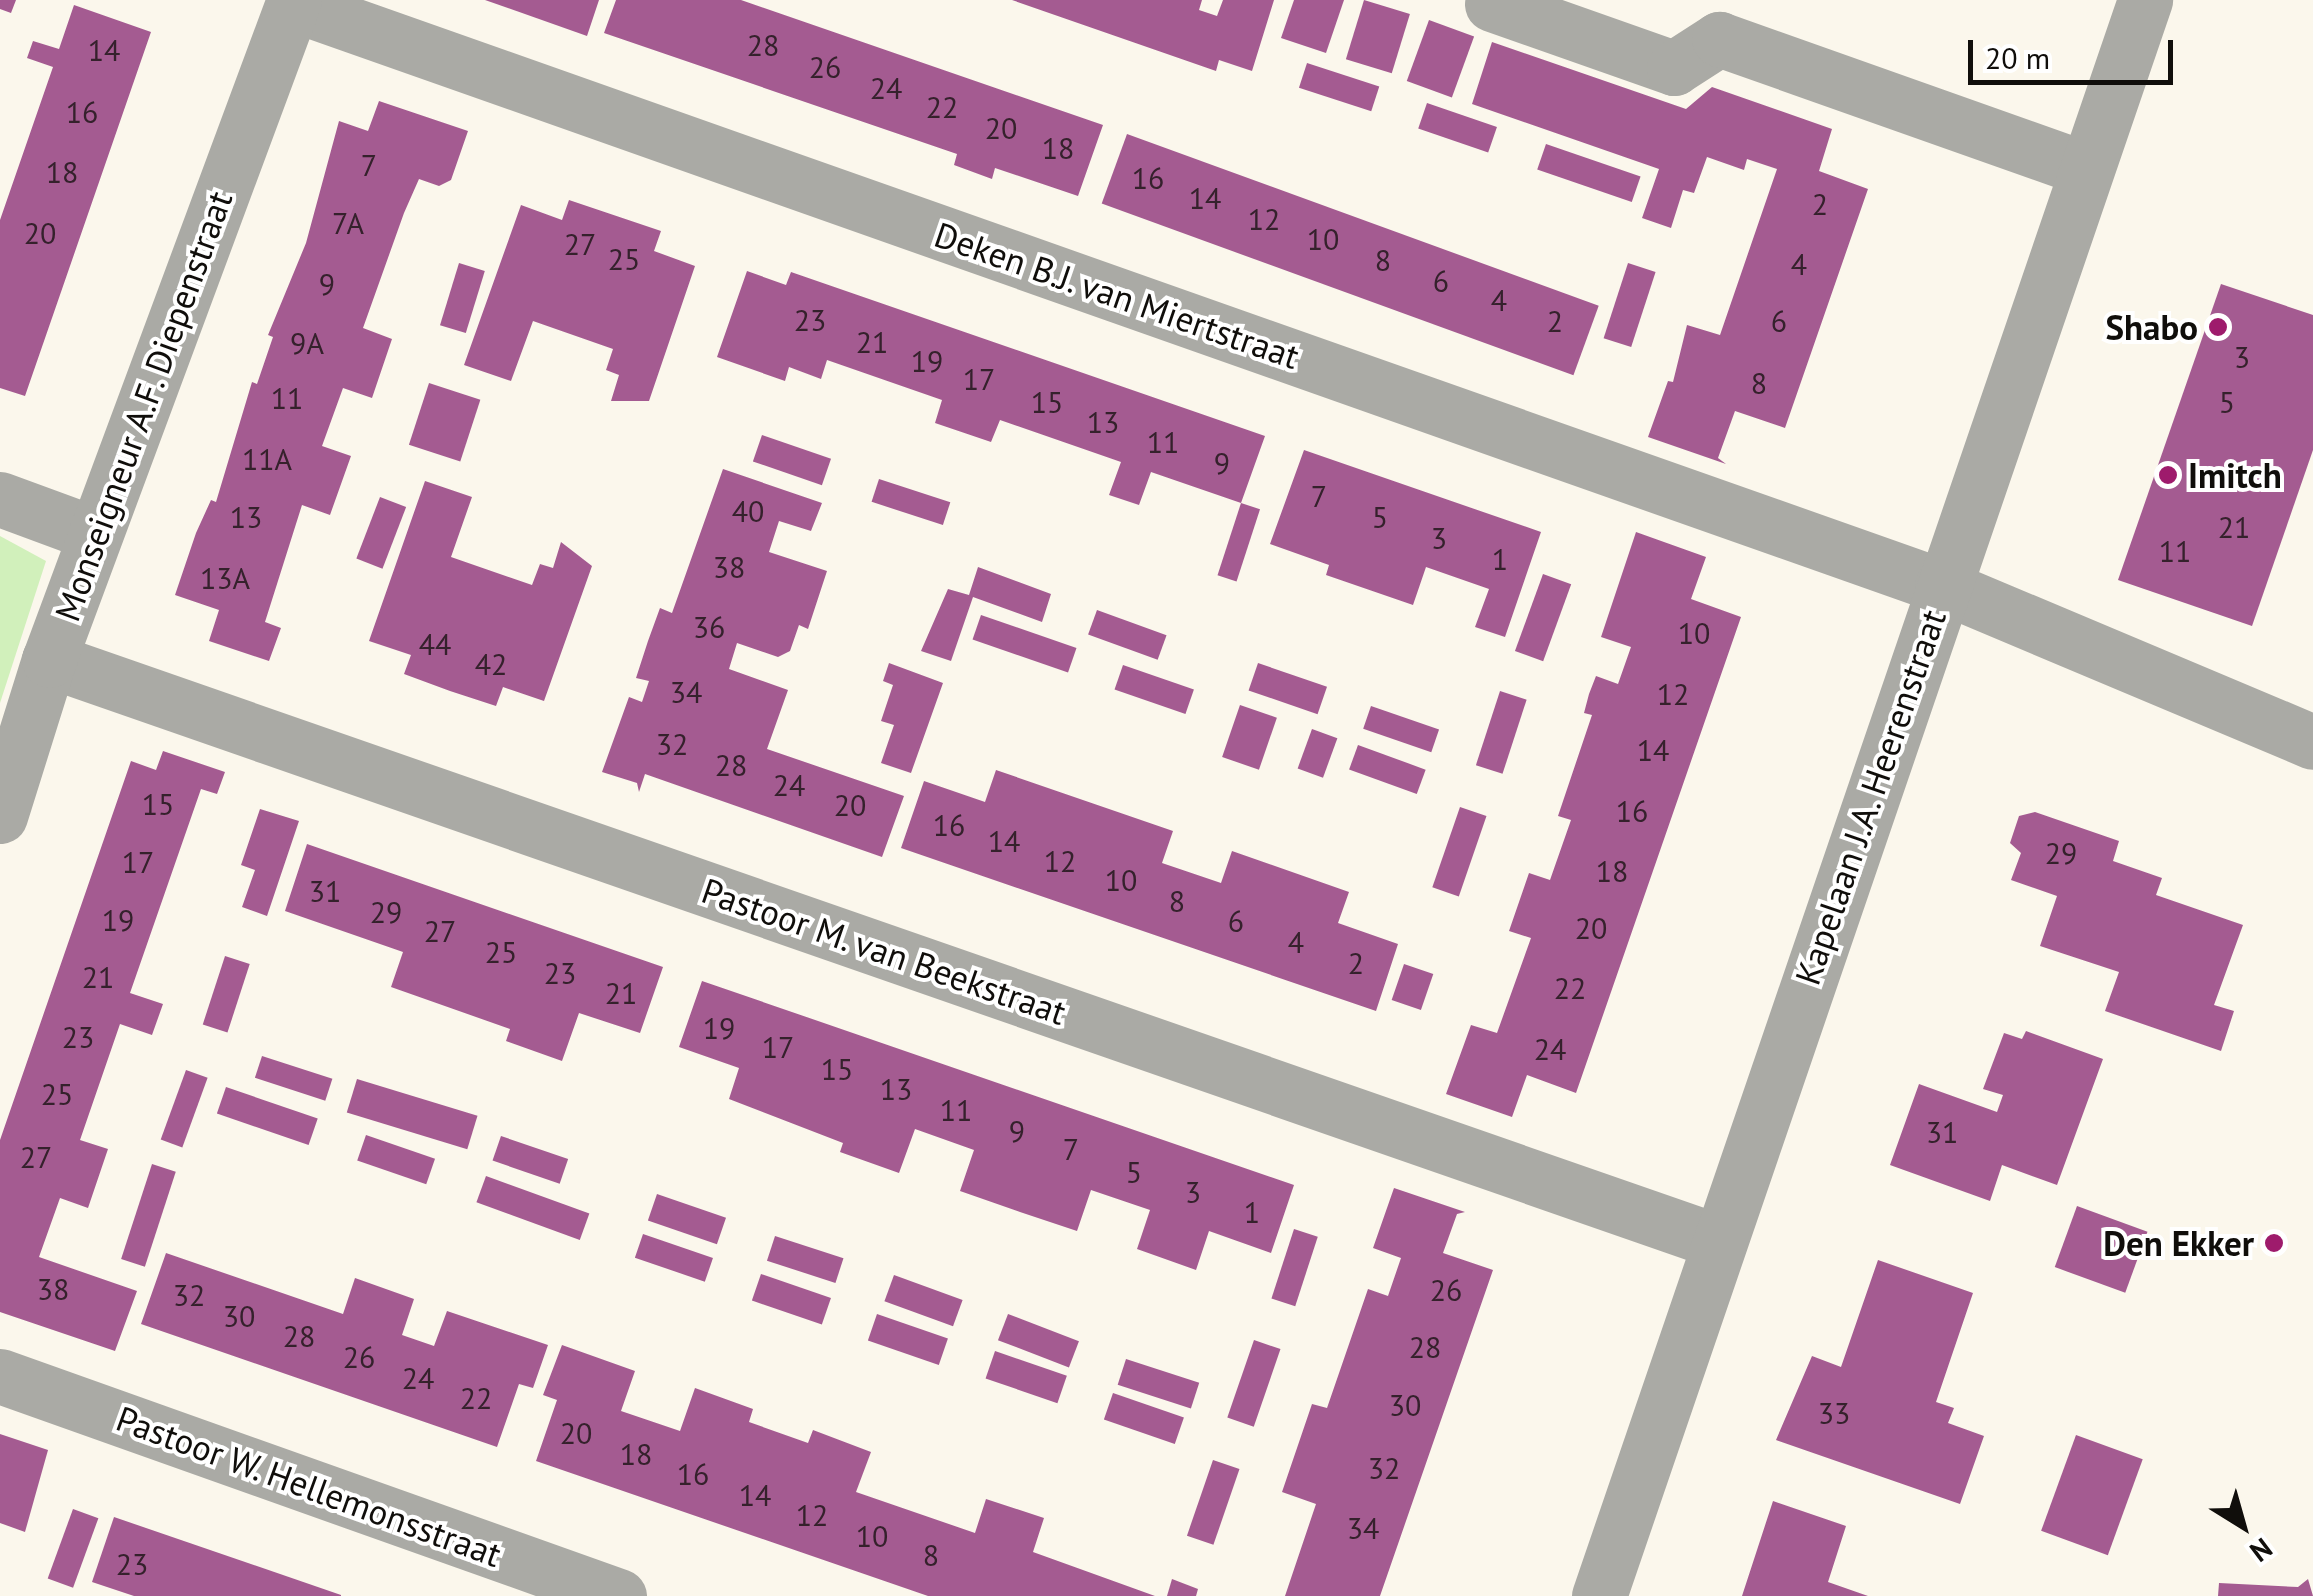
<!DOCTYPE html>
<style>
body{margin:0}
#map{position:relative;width:2313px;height:1596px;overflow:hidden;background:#fbf7ec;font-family:"PT Sans",sans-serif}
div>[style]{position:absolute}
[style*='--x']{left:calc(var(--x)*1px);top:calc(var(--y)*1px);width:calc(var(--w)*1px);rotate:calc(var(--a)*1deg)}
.green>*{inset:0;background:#d1f0bb}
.building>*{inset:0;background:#a45b91;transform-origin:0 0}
.minor>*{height:55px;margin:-27.5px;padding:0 27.5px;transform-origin:27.5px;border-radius:27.5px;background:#aaaaa5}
.dots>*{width:28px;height:28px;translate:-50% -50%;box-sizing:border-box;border:5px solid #fff;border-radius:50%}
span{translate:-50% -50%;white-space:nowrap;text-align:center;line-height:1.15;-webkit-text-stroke:8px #fff;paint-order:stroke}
.number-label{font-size:30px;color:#35212c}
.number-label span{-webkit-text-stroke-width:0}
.street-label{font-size:35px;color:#100e0b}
.poi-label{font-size:35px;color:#100e0b;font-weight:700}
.right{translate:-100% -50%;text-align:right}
.left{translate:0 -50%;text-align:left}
.north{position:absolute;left:2193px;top:1476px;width:100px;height:100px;-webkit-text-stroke:8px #fff;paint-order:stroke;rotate:143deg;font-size:28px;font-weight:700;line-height:40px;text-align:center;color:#100e0b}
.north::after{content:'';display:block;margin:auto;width:35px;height:45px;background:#100e0b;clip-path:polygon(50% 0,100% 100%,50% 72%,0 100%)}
.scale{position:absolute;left:1968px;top:40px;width:205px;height:45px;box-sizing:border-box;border:5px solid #100e0b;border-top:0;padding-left:12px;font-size:30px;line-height:35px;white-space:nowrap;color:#100e0b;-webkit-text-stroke:8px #fff;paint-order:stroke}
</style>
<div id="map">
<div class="green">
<div style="clip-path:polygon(0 536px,46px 561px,0 703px)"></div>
</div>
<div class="building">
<div style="clip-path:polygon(0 0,16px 0,11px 13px,0 9px)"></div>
<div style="clip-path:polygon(485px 0,599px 0,587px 36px)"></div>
<div style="clip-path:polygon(616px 0,741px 0,1103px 125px,1078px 196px,995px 168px,992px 179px,954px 165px,957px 154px,604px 33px)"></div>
<div style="clip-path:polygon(1012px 0,1202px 0,1199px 10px,1217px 16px,1223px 0,1274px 0,1252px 71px,1219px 60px,1216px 71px)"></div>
<div style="clip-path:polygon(1294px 0,1344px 0,1326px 53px,1281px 38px)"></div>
<div style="left:1364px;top:0;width:48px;height:62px;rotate:17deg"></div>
<div style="clip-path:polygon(74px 5px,151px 32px,25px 396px,0 388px,0 220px,53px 67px,27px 58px,33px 41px,59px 49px)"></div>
<div style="left:1429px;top:20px;width:48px;height:65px;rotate:20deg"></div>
<div style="clip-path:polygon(1492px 42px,1686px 109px,1712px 87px,1832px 129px,1819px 171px,1868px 189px,1785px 428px,1735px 411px,1718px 458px,1726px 464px,1648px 437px,1668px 381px,1673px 382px,1687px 325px,1720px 335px,1777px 169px,1747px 159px,1744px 170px,1707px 157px,1694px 193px,1683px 190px,1671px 228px,1642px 218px,1659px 169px,1472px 104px)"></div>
<div style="left:1307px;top:63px;width:76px;height:26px;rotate:18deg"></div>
<div style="clip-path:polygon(379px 101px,468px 131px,451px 180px,439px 186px,419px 179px,404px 213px,363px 328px,392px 339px,372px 398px,343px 388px,322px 446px,351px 456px,330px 515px,302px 505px,265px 622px,281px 628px,269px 661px,209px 641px,219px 610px,175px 595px,196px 533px,211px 500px,216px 502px,252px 382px,257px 384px,273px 337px,268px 335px,306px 243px,339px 121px,368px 131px)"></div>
<div style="left:1427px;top:103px;width:74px;height:27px;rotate:19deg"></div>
<div style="left:1127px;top:134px;width:502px;height:74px;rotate:20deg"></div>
<div style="left:1546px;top:144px;width:100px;height:27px;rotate:19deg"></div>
<div style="clip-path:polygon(569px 200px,661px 231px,654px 251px,695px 266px,649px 401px,611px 401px,619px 375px,606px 370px,613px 349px,533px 321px,511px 381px,464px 365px,521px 205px,562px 220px)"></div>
<div style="left:459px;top:263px;width:27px;height:65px;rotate:17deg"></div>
<div style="left:1628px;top:263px;width:29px;height:79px;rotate:18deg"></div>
<div style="clip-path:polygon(747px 271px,786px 285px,791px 272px,1265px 436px,1241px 503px,1151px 472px,1139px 505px,1109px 495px,1121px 462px,1000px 420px,991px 442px,935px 423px,942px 400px,827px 360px,821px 379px,789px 367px,785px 381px,717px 357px)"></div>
<div style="clip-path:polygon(2221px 284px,2313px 315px,2313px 450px,2252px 626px,2118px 580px)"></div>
<div style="left:429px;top:383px;width:54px;height:65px;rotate:18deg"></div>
<div style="left:762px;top:435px;width:73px;height:28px;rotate:19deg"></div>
<div style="clip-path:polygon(1304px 450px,1541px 532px,1505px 637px,1475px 627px,1489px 589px,1426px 567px,1413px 605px,1326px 575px,1329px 565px,1270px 544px)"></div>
<div style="clip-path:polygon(723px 469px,822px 503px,811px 531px,779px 521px,769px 552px,827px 571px,808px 629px,799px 625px,790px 651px,778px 657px,737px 643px,729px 669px,788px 690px,767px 749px,904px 796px,882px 857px,645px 774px,639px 792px,637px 783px,602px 772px,629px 697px,642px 702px,649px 681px,636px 678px,648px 641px,660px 608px,672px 613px)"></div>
<div style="left:879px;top:479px;width:75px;height:24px;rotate:18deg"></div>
<div style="clip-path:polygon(425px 481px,472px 497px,451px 557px,532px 585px,540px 564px,553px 568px,561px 542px,592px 566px,544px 701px,503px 687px,496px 706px,450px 691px,404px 674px,411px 655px,369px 641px)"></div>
<div style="left:380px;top:497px;width:28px;height:66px;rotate:21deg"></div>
<div style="left:1241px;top:503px;width:20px;height:76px;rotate:18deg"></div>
<div style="clip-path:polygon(1636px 532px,1706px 557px,1691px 599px,1741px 617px,1576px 1093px,1527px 1075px,1512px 1117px,1446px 1094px,1471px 1025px,1497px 1033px,1531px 938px,1509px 931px,1529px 873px,1550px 880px,1571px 820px,1558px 816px,1592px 715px,1584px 713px,1589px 694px,1596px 676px,1618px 684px,1631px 647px,1601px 637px)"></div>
<div style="clip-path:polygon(978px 567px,1051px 594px,1042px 622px,973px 597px,951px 661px,921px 651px,948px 589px,969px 595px)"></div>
<div style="left:1543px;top:574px;width:30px;height:82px;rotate:20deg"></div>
<div style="left:1097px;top:610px;width:74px;height:26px;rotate:20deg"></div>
<div style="left:981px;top:615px;width:101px;height:26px;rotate:19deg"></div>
<div style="clip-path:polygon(889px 663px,943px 683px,911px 773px,881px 763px,894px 725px,881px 721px,893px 685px,883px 681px)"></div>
<div style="left:1258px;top:663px;width:73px;height:29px;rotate:19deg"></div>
<div style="left:1123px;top:665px;width:75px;height:26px;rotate:19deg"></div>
<div style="left:1500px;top:691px;width:28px;height:78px;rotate:18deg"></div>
<div style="left:1240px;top:705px;width:39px;height:55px;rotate:19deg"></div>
<div style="left:1371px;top:706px;width:72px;height:24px;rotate:19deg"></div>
<div style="left:1312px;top:729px;width:27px;height:42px;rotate:20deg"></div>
<div style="left:1358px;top:745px;width:72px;height:26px;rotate:20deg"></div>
<div style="clip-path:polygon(163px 751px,225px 772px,217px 794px,201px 789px,130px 993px,163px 1004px,152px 1035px,120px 1024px,80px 1140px,108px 1149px,88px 1208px,60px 1198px,39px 1257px,137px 1291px,115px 1351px,0 1312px,0 1140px,131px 761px,156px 770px)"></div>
<div style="clip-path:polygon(996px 770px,1173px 831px,1162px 863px,1221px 883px,1232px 851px,1349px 892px,1338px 923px,1398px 944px,1376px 1011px,901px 848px,924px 781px,985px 802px)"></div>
<div style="left:1460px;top:807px;width:28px;height:85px;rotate:19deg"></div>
<div style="clip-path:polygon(260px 809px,299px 821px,267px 916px,242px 907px,255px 870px,241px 865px)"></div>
<div style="clip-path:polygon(2035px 812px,2119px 841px,2113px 861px,2162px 878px,2156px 895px,2243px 925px,2214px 1005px,2234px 1011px,2221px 1051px,2105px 1011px,2119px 972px,2040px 946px,2057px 896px,2011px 880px,2021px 853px,2010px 843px,2019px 816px)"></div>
<div style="clip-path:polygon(307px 844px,663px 967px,640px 1033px,579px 1013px,562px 1061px,506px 1041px,510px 1029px,391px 987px,403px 952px,285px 911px)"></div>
<div style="left:225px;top:956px;width:26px;height:72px;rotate:18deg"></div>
<div style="left:1404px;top:964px;width:31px;height:38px;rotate:19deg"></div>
<div style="clip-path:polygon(702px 981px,1294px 1185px,1271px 1253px,1209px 1231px,1196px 1270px,1137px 1249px,1150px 1210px,1091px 1190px,1077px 1231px,1020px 1212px,960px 1191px,974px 1150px,915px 1129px,899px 1173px,840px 1152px,843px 1143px,729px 1099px,739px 1068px,679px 1047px)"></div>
<div style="clip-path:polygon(2026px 1031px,2103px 1059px,2057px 1185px,2002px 1165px,1990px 1201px,1890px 1165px,1919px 1084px,1997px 1112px,2003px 1095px,1983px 1089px,2004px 1033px,2022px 1039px)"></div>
<div style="left:262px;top:1056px;width:74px;height:23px;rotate:18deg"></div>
<div style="left:186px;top:1070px;width:23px;height:74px;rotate:20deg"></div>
<div style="left:357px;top:1079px;width:126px;height:35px;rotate:17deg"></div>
<div style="left:226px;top:1087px;width:97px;height:28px;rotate:19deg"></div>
<div style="left:366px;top:1135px;width:73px;height:27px;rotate:19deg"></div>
<div style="left:501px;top:1136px;width:71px;height:26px;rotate:19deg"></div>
<div style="left:152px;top:1164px;width:25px;height:100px;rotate:18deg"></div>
<div style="left:486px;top:1176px;width:110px;height:28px;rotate:20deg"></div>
<div style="clip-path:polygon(1394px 1188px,1465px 1212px,1457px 1214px,1443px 1253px,1493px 1270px,1380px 1596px,1285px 1596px,1316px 1504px,1282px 1492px,1312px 1404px,1327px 1408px,1368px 1289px,1388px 1296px,1401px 1258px,1373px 1248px)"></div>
<div style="left:657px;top:1194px;width:73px;height:28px;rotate:19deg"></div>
<div style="left:2077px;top:1206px;width:75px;height:65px;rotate:20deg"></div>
<div style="left:1294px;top:1229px;width:25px;height:73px;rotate:18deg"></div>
<div style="left:643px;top:1234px;width:74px;height:25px;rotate:19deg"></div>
<div style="left:775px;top:1236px;width:72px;height:26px;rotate:18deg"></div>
<div style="clip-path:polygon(166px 1253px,343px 1314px,355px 1278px,414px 1299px,402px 1335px,434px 1346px,447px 1311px,548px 1345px,533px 1388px,519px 1384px,497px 1447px,141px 1324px)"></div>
<div style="clip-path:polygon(1878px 1260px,1973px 1293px,1936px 1402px,1954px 1408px,1948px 1423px,1984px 1436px,1960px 1504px,1776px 1440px,1812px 1356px,1841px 1367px)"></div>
<div style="left:761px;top:1274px;width:74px;height:28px;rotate:19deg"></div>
<div style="left:894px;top:1275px;width:73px;height:28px;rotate:20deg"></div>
<div style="left:877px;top:1314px;width:75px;height:28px;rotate:19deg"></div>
<div style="left:1008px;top:1314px;width:76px;height:28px;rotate:21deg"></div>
<div style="left:1254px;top:1340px;width:28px;height:82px;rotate:19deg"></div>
<div style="clip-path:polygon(562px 1345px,635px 1371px,621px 1411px,680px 1431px,695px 1388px,753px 1409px,749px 1422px,808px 1443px,813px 1430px,871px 1452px,856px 1492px,975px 1533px,986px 1499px,1044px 1518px,1033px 1552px,1155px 1596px,928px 1596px,536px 1461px,557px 1400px,543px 1395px)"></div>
<div style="left:995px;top:1351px;width:76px;height:29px;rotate:19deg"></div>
<div style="left:1126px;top:1359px;width:77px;height:27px;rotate:18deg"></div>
<div style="left:1113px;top:1393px;width:75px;height:28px;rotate:19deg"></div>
<div style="clip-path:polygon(0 1434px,48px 1450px,25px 1532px,0 1523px)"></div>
<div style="left:2076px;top:1435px;width:71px;height:102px;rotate:20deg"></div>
<div style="left:1213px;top:1460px;width:28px;height:80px;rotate:19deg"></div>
<div style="clip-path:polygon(1773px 1501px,1846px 1526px,1828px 1582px,1868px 1596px,1742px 1596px)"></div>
<div style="left:73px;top:1509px;width:27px;height:74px;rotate:20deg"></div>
<div style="clip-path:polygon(114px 1517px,341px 1595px,341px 1596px,134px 1596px,92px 1582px)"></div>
<div style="clip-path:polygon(1172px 1579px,1198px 1589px,1196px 1596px,1167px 1596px)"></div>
<div style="clip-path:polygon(2308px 1579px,2313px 1596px,2218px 1596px,2219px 1583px,2298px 1587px)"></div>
</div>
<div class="minor">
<div style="--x:293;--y:4;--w:1749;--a:19.44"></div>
<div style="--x:1942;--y:586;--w:402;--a:22.8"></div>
<div style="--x:1492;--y:4;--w:193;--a:19.4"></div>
<div style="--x:1674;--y:68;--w:54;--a:-32.8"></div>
<div style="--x:1719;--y:39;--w:389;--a:19.5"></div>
<div style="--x:0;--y:499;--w:101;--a:20.2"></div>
<div style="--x:49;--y:660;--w:1769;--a:19.21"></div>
<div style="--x:0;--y:816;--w:164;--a:-72.6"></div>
<div style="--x:49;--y:660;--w:704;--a:-69.63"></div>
<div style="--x:0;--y:1376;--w:657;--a:19.57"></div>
<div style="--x:1599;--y:1596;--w:1687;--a:-71.11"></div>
</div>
<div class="dots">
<div style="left:2218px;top:327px;background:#9e1b6c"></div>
<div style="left:2168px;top:475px;background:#9e1b6c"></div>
<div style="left:2274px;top:1243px;background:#9e1b6c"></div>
</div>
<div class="number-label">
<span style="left:763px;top:45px">28</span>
<span style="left:104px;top:50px">14</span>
<span style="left:825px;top:67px">26</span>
<span style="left:886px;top:88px">24</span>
<span style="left:942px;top:107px">22</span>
<span style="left:82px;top:112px">16</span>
<span style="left:1001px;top:128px">20</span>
<span style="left:1058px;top:148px">18</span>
<span style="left:369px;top:165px">7</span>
<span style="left:62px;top:172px">18</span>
<span style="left:1148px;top:178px">16</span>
<span style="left:1205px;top:198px">14</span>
<span style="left:1820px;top:204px">2</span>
<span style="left:1264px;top:219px">12</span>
<span style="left:348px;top:223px">7A</span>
<span style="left:40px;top:233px">20</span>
<span style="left:1323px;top:239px">10</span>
<span style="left:580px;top:244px">27</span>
<span style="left:624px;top:259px">25</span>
<span style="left:1383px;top:260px">8</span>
<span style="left:1799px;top:264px">4</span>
<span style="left:1441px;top:281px">6</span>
<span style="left:327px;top:284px">9</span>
<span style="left:1499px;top:300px">4</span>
<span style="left:810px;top:320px">23</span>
<span style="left:1555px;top:321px">2</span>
<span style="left:1779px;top:321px">6</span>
<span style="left:872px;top:342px">21</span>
<span style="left:307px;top:343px">9A</span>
<span style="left:2242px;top:357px">3</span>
<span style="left:927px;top:361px">19</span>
<span style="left:979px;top:379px">17</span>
<span style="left:1759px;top:383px">8</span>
<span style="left:287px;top:398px">11</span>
<span style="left:1047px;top:402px">15</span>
<span style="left:2227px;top:402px">5</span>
<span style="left:1103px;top:422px">13</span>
<span style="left:1163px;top:442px">11</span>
<span style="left:267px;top:459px">11A</span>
<span style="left:1222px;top:463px">9</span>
<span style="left:1319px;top:496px">7</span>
<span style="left:748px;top:511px">40</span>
<span style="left:246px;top:517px">13</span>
<span style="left:1380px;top:517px">5</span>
<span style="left:2234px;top:527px">21</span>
<span style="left:1439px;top:538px">3</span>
<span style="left:2175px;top:551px">11</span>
<span style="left:1500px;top:559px">1</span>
<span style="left:729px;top:567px">38</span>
<span style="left:225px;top:578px">13A</span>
<span style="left:709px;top:627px">36</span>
<span style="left:1694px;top:633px">10</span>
<span style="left:435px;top:644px">44</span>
<span style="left:491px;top:664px">42</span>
<span style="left:686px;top:692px">34</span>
<span style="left:1673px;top:694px">12</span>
<span style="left:672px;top:744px">32</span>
<span style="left:1653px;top:750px">14</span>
<span style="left:731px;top:765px">28</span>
<span style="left:789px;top:785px">24</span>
<span style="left:158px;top:804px">15</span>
<span style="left:850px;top:805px">20</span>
<span style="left:1632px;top:811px">16</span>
<span style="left:949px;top:825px">16</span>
<span style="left:1004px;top:841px">14</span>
<span style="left:2061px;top:853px">29</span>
<span style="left:1060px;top:861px">12</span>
<span style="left:138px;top:862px">17</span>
<span style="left:1612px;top:871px">18</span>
<span style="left:1121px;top:880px">10</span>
<span style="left:325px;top:891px">31</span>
<span style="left:1177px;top:901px">8</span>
<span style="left:386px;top:912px">29</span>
<span style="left:118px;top:920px">19</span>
<span style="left:1236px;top:921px">6</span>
<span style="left:1591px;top:928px">20</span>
<span style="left:440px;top:931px">27</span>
<span style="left:1296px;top:942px">4</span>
<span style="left:501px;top:952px">25</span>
<span style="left:1356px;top:963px">2</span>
<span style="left:560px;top:973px">23</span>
<span style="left:98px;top:977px">21</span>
<span style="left:1570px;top:988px">22</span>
<span style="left:621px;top:993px">21</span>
<span style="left:719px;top:1028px">19</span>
<span style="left:78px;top:1037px">23</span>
<span style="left:778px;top:1047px">17</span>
<span style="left:1550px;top:1049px">24</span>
<span style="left:837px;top:1069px">15</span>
<span style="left:896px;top:1089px">13</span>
<span style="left:57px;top:1094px">25</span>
<span style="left:956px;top:1110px">11</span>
<span style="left:1017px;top:1131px">9</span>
<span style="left:1942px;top:1132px">31</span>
<span style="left:1071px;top:1149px">7</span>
<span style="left:36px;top:1157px">27</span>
<span style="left:1134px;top:1172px">5</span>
<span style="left:1193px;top:1192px">3</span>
<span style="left:1252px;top:1212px">1</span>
<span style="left:53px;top:1289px">38</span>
<span style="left:1446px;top:1290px">26</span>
<span style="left:189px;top:1295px">32</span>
<span style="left:239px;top:1316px">30</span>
<span style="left:299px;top:1336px">28</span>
<span style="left:1425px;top:1347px">28</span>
<span style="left:359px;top:1357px">26</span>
<span style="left:418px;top:1378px">24</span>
<span style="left:476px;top:1398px">22</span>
<span style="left:1405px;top:1405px">30</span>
<span style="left:1834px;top:1413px">33</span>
<span style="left:576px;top:1433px">20</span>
<span style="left:636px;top:1454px">18</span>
<span style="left:1384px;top:1468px">32</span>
<span style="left:693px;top:1474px">16</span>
<span style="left:755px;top:1495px">14</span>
<span style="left:812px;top:1515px">12</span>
<span style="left:1363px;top:1528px">34</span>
<span style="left:872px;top:1536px">10</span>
<span style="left:931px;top:1555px">8</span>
<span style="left:132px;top:1564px">23</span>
</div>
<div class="street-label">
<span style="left:1117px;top:295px;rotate:19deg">Deken B.J. van Miertstraat</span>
<span style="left:143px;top:406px;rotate:-70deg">Monseigneur A.F. Diepenstraat</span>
<span style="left:1870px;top:797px;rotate:-71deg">Kapelaan J.A. Heerenstraat</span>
<span style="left:884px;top:951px;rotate:19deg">Pastoor M. van Beekstraat</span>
<span style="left:309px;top:1486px;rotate:20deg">Pastoor W. Hellemonsstraat</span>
</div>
<div class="poi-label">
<span class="right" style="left:2198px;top:327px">Shabo</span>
<span class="left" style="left:2188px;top:475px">Imitch</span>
<span class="right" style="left:2254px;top:1243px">Den Ekker</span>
</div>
<div class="north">N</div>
<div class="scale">20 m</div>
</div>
